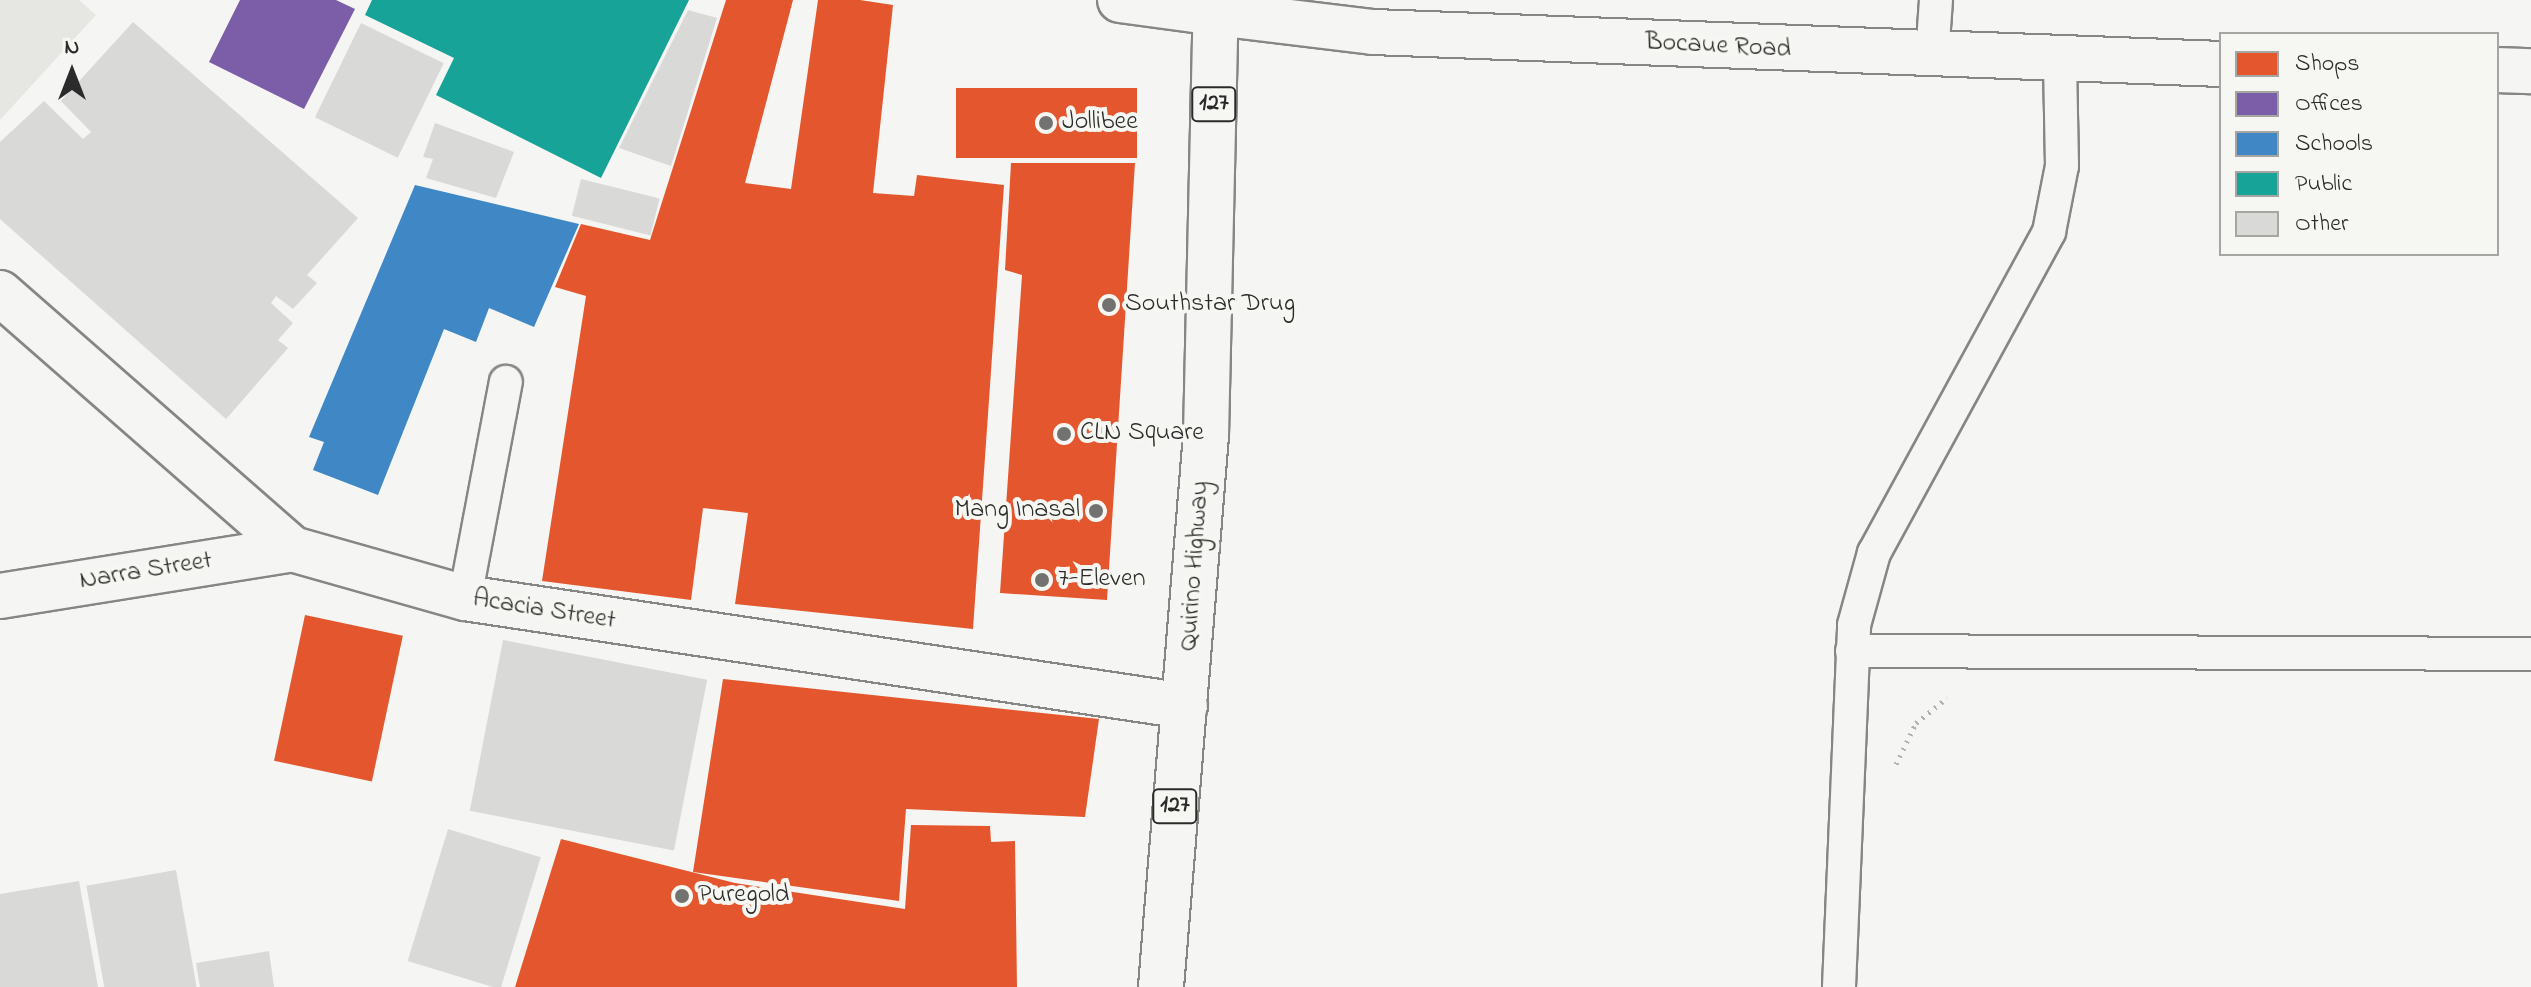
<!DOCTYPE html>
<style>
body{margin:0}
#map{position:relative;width:2531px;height:987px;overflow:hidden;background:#f5f5f3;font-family:"Indie Flower",sans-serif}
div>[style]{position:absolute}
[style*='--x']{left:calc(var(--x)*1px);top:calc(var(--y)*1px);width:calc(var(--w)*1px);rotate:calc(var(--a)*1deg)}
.green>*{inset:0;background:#e6e6e2}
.shops>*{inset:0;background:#e4572e;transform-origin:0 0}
.offices>*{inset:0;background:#7b5ea7}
.schools>*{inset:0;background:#3f88c5}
.public>*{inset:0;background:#17a398}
.building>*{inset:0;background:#d9d9d8;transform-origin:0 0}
.path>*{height:5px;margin-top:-2.5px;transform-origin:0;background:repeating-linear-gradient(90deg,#b0b0af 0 2px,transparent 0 8px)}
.roads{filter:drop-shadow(2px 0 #868685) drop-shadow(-2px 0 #868685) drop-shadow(0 2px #868685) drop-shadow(0 -2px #868685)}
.lane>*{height:32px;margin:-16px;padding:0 16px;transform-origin:16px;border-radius:16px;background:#f5f5f3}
.street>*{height:44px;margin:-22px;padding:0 22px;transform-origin:22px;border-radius:22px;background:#f5f5f3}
.secondary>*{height:44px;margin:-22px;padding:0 22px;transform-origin:22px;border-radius:22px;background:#f5f5f3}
.primary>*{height:44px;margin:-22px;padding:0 22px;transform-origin:22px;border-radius:22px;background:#f5f5f3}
.dots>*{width:22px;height:22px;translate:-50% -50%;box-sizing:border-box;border:4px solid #f6f6f2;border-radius:50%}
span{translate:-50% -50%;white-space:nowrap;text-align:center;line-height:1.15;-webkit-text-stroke:8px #f6f6f2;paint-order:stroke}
.shield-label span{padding:2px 6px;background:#f6f6f2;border:2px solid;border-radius:6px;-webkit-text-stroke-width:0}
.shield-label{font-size:24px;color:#2b2b2b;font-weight:700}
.street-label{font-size:26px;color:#2b2b2b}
.poi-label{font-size:26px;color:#2b2b2b}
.left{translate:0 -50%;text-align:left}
.right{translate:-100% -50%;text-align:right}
.legend{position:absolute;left:2219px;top:32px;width:280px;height:224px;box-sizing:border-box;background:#f6f6f2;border:2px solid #a5a5a2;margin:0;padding:10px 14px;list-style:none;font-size:24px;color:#2b2b2b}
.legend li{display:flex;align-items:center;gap:16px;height:40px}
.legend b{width:40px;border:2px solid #a5a5a2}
.north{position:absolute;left:32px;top:32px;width:80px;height:80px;-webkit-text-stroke:6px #f6f6f2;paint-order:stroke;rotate:0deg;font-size:22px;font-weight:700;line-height:32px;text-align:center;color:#2b2b2b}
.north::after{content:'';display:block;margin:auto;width:28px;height:36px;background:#2b2b2b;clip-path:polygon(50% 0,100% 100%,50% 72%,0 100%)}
</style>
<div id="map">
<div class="green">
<div style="clip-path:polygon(0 0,79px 0,96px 15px,0 120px)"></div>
</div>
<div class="shops">
<div style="clip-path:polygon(726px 0,793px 0,745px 183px,791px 189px,818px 0,860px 0,893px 5px,873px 193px,914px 196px,917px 175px,1004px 185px,973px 629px,735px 604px,748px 513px,703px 508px,691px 600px,542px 581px,586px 296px,555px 287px,581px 224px,650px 240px)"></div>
<div style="left:956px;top:88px;width:181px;height:70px"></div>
<div style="clip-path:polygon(1011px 163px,1135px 163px,1107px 600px,1000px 593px,1022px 275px,1005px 270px)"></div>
<div style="left:305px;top:615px;width:100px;height:149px;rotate:12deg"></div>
<div style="clip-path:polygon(723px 679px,1099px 719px,1085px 817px,906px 809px,899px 901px,693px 872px)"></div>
<div style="clip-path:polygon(911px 825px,990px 826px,991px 842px,1015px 841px,1017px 987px,515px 987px,561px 839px,735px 883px,905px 909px)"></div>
</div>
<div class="offices">
<div style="clip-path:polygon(240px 0,336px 0,355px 9px,304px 109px,209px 62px)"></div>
</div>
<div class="schools">
<div style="clip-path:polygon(415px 185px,579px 224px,534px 327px,489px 308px,476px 342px,444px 329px,378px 495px,313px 470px,324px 442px,309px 437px)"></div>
</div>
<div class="public">
<div style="clip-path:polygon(372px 0,689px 0,601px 178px,436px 95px,454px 58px,365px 15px)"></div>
</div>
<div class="building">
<div style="clip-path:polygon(688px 10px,717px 18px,671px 166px,619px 148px)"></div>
<div style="clip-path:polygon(133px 22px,358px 218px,307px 275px,317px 283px,293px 309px,276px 296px,271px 303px,293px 323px,278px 340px,288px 348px,226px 419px,0 219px,0 142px,44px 101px,83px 139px,91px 132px,61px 101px)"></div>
<div style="left:361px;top:23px;width:92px;height:105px;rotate:26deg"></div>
<div style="clip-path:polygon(435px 123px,514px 152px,496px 198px,426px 178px,433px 159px,423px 157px)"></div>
<div style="left:581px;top:179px;width:81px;height:38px;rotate:14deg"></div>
<div style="left:503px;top:640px;width:208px;height:174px;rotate:11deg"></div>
<div style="left:448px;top:829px;width:97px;height:138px;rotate:17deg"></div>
<div style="left:176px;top:870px;width:119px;height:91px;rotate:80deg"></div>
<div style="clip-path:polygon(79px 881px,98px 987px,0 987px,0 894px)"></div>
<div style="clip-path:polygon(269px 951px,274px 987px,200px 987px,196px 963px)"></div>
</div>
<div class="path">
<div style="--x:1896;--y:764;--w:46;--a:-64"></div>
<div style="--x:1916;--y:723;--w:40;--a:-39"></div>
</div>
<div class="roads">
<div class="lane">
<div style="--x:1932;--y:57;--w:57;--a:-86"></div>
<div style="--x:465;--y:598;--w:220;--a:-79.3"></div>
<div style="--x:1852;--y:651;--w:679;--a:0.25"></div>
<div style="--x:1839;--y:987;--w:362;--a:-87.6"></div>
<div style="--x:1854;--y:625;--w:75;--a:-74.5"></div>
<div style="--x:1874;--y:553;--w:366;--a:-61.4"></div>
<div style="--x:2049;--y:232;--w:67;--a:-78.9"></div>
<div style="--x:2062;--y:166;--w:105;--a:-91.1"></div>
</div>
<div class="street">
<div style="--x:0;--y:596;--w:296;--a:-9.1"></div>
</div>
<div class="secondary">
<div style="--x:1216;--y:13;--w:158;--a:6.9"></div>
<div style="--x:1373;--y:32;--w:849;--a:2.16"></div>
<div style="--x:2497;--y:70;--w:34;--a:2"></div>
<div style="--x:0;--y:293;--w:388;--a:41.2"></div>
<div style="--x:292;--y:549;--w:180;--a:15.8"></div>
<div style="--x:465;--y:598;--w:728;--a:8.53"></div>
</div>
<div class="primary">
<div style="--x:1120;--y:0;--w:97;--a:7.7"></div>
<div style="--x:1161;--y:987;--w:554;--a:-85.34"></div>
<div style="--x:1206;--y:435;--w:435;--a:-88.7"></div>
</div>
</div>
<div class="dots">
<div style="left:1046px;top:123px;background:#727271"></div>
<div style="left:1109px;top:305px;background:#727271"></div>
<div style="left:1064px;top:434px;background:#727271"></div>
<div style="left:1096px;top:511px;background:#727271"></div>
<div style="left:1042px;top:580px;background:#727271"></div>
<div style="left:682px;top:896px;background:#727271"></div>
</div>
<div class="shield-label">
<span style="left:1214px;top:104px">127</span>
<span style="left:1175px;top:806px">127</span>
</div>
<div class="street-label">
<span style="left:1718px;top:47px;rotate:3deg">Bocaue Road</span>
<span style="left:1196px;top:566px;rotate:-86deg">Quirino Highway</span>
<span style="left:146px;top:572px;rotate:-9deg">Narra Street</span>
<span style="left:544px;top:611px;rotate:9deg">Acacia Street</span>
</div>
<div class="poi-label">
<span class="left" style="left:1062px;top:123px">Jollibee</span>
<span class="left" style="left:1125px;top:305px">Southstar Drug</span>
<span class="left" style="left:1080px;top:434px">CLN Square</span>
<span class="right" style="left:1080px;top:511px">Mang Inasal</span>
<span class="left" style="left:1058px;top:580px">7-Eleven</span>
<span class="left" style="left:698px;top:896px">Puregold</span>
</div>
<ul class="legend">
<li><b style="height:22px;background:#e4572e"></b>Shops</li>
<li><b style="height:22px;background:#7b5ea7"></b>Offices</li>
<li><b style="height:22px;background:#3f88c5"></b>Schools</li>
<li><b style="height:22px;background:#17a398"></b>Public</li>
<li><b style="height:22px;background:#d9d9d8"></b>Other</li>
</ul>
<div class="north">N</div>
</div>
